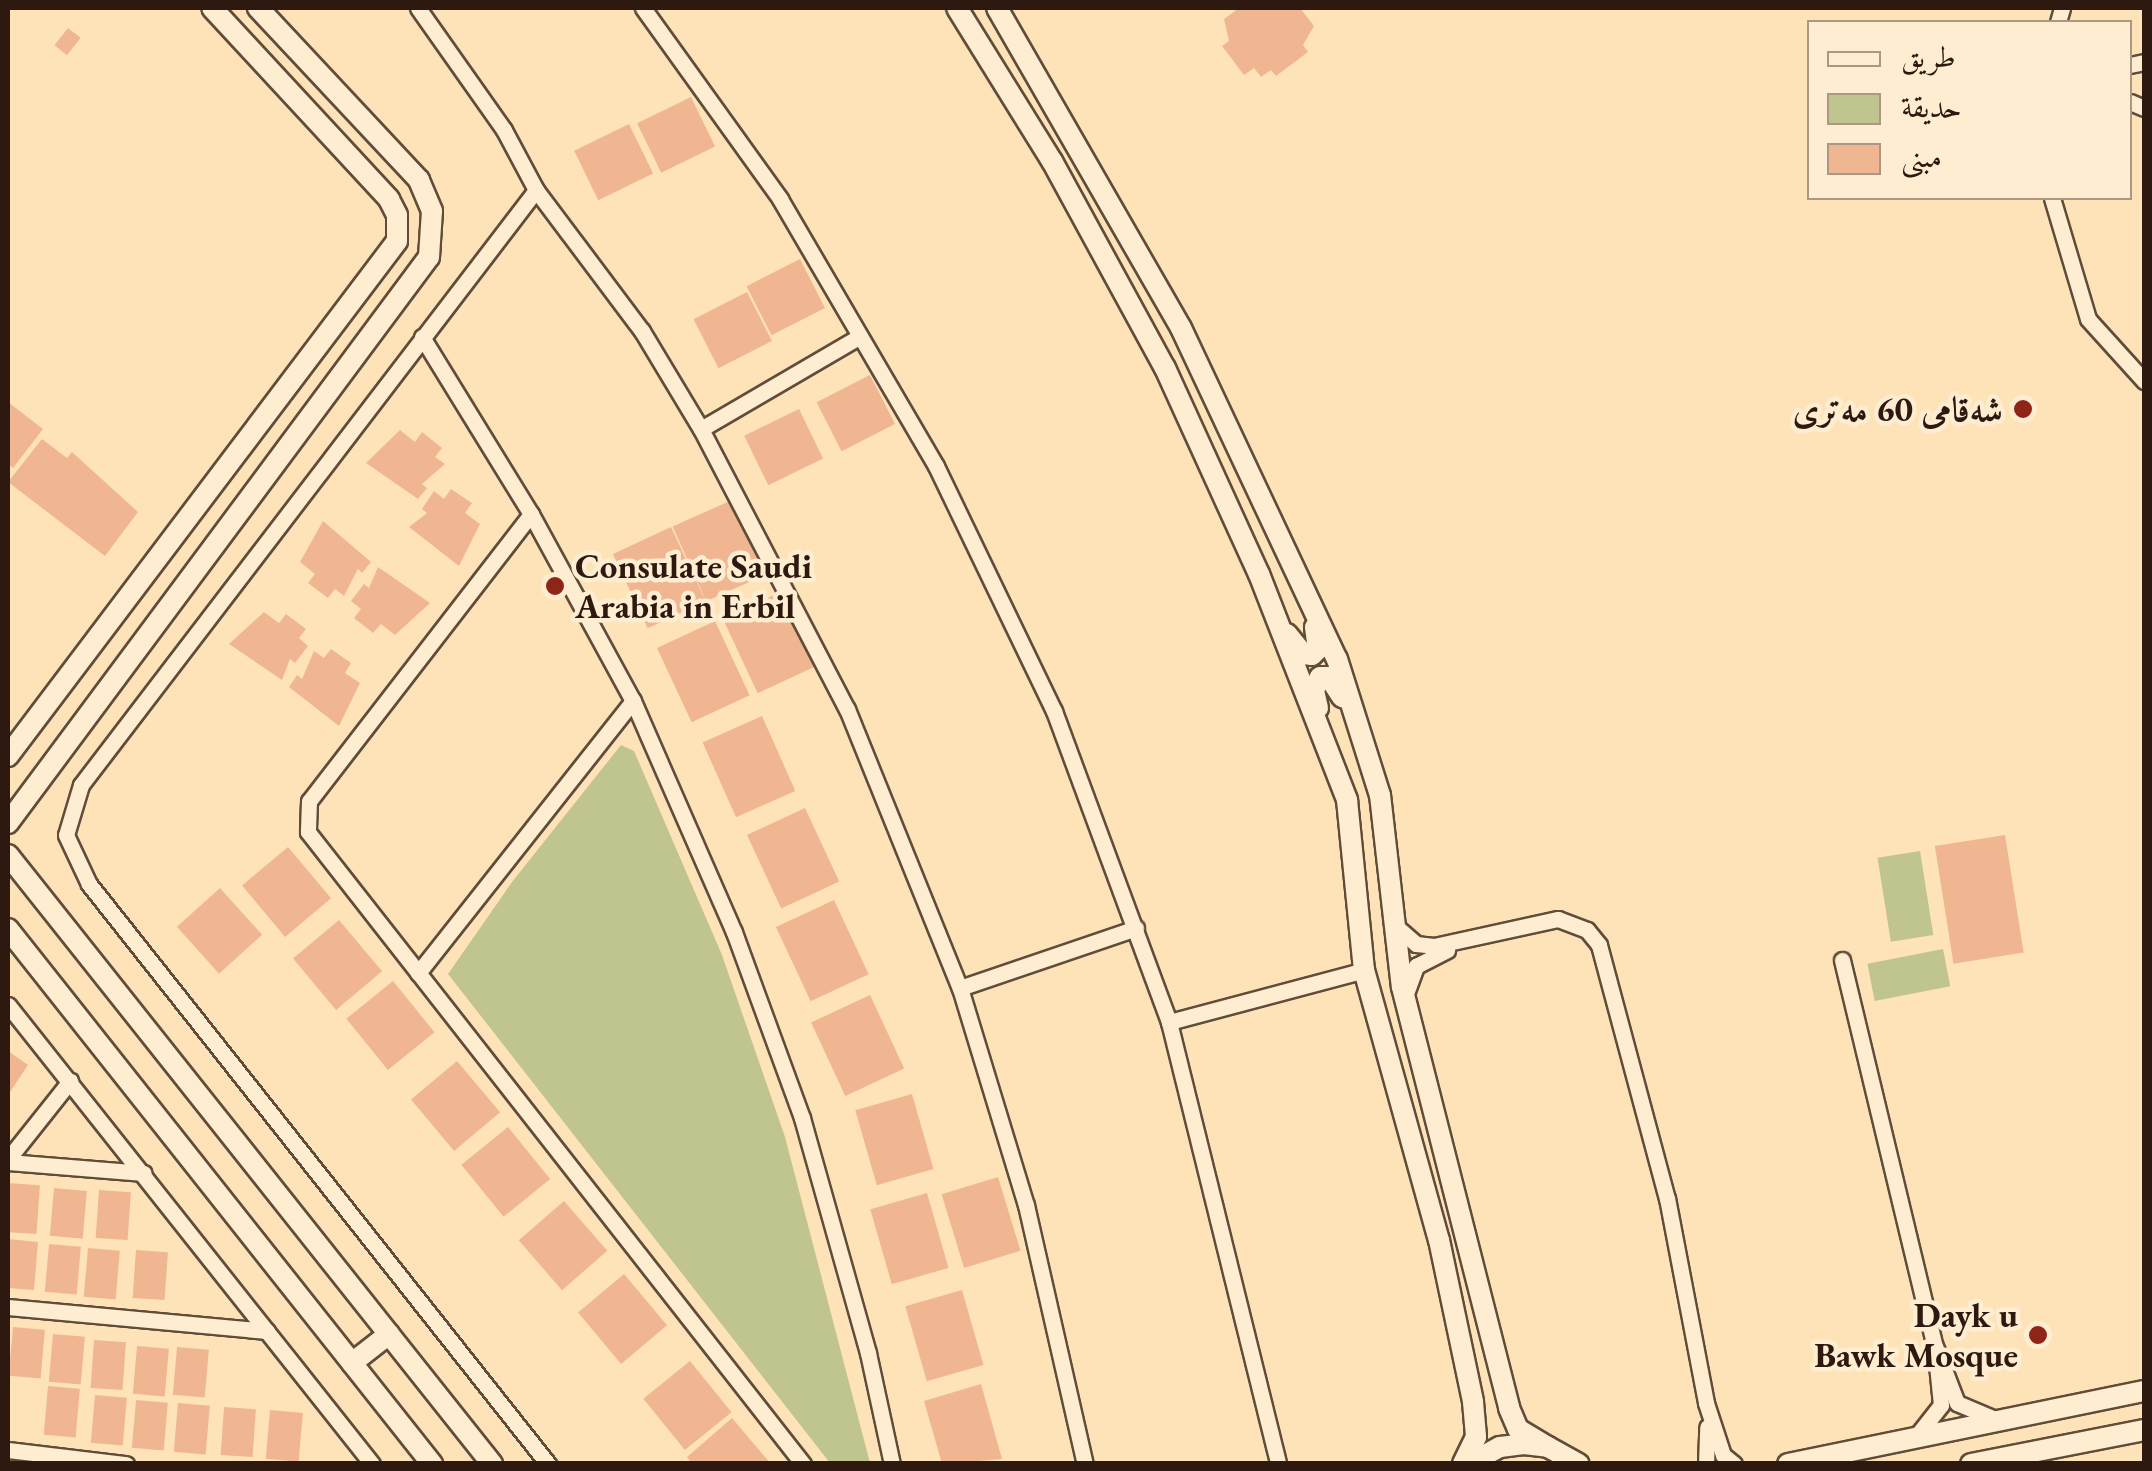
<!DOCTYPE html>
<meta charset="utf-8">
<style>
body{margin:0}
#map{position:relative;width:2152px;height:1471px;overflow:hidden;background:#fee3b8;font-family:"EB Garamond",Amiri,serif}
div>[style]{position:absolute}
[style*='--x']{left:calc(var(--x)*1px);top:calc(var(--y)*1px);width:calc(var(--w)*1px);rotate:calc(var(--a)*1deg)}
.green>*{inset:0;background:#c0c48f;transform-origin:0 0}
.building>*{inset:0;background:#f0b692;transform-origin:0 0}
.roads{filter:drop-shadow(2px 0 #614c3a) drop-shadow(-2px 0 #614c3a) drop-shadow(0 2px #614c3a) drop-shadow(0 -2px #614c3a)}
.minor>*{height:15px;margin:-7.5px;padding:0 7.5px;transform-origin:7.5px;border-radius:7.5px;background:#feedd1}
.tertiary>*{height:20px;margin:-10px;padding:0 10px;transform-origin:10px;border-radius:10px;background:#feedd1}
.dots>*{width:28px;height:28px;translate:-50% -50%;box-sizing:border-box;border:5px solid #feedd1;border-radius:50%}
span{translate:-50% -50%;white-space:nowrap;text-align:center;line-height:1.15;-webkit-text-stroke:9px #feedd1;paint-order:stroke}
.poi-label{font-size:35px;color:#2d1910;font-weight:700}
.right{translate:-100% -50%;text-align:right}
.left{translate:0 -50%;text-align:left}
.frame{position:absolute;inset:0;border:10px solid #2d1910;pointer-events:none}
.legend{position:absolute;left:1807px;top:20px;width:325px;height:180px;box-sizing:border-box;background:#feedd1;border:2px solid #aa9884;margin:0;padding:12px 18px;list-style:none;font-size:30px;color:#2d1910}
.legend li{display:flex;align-items:center;gap:20px;height:50px}
.legend b{width:50px;border:2px solid #aa9884}
</style>
<div id="map">
<div class="green">
<div style="clip-path:polygon(621px 745px,634px 751px,722px 955px,785px 1137px,870px 1463px,830px 1463px,448px 974px,512px 882px)"></div>
<div style="left:1920px;top:851px;width:85px;height:43px;rotate:81deg"></div>
<div style="left:1943px;top:949px;width:38px;height:77px;rotate:79deg"></div>
</div>
<div class="building">
<div style="clip-path:polygon(1239px 8px,1300px 8px,1314px 26px,1303px 45px,1308px 52px,1276px 76px,1271px 70px,1261px 77px,1254px 68px,1244px 75px,1222px 46px,1229px 41px,1224px 19px)"></div>
<div style="left:68px;top:28px;width:16px;height:22px;rotate:38deg"></div>
<div style="left:691px;top:97px;width:55px;height:60px;rotate:64deg"></div>
<div style="left:629px;top:124px;width:55px;height:61px;rotate:64deg"></div>
<div style="left:800px;top:259px;width:55px;height:60px;rotate:63deg"></div>
<div style="left:747px;top:292px;width:55px;height:60px;rotate:63deg"></div>
<div style="left:870px;top:375px;width:55px;height:60px;rotate:63deg"></div>
<div style="clip-path:polygon(8px 402px,43px 429px,13px 468px,8px 464px)"></div>
<div style="left:799px;top:409px;width:55px;height:61px;rotate:64deg"></div>
<div style="clip-path:polygon(400px 430px,415px 442px,422px 432px,442px 448px,435px 457px,445px 464px,422px 484px,427px 488px,418px 499px,366px 463px)"></div>
<div style="clip-path:polygon(42px 439px,67px 458px,72px 452px,138px 512px,105px 556px,8px 482px)"></div>
<div style="clip-path:polygon(451px 489px,472px 503px,465px 513px,480px 524px,459px 566px,409px 527px,427px 513px,422px 509px,434px 491px,444px 499px)"></div>
<div style="left:732px;top:500px;width:82px;height:65px;rotate:66deg"></div>
<div style="clip-path:polygon(323px 521px,371px 562px,362px 573px,358px 569px,344px 596px,335px 589px,328px 598px,308px 583px,315px 574px,300px 562px)"></div>
<div style="left:671px;top:527px;width:82px;height:64px;rotate:65deg"></div>
<div style="clip-path:polygon(378px 567px,430px 603px,395px 635px,381px 624px,373px 633px,354px 618px,361px 609px,351px 601px,364px 584px,369px 588px)"></div>
<div style="left:781px;top:592px;width:82px;height:64px;rotate:65deg"></div>
<div style="clip-path:polygon(264px 612px,279px 623px,286px 614px,306px 629px,299px 638px,308px 646px,295px 663px,290px 659px,282px 680px,229px 644px)"></div>
<div style="left:715px;top:621px;width:82px;height:64px;rotate:65deg"></div>
<div style="clip-path:polygon(331px 649px,351px 663px,345px 673px,360px 683px,339px 726px,289px 687px,297px 675px,302px 679px,314px 651px,324px 658px)"></div>
<div style="left:762px;top:716px;width:82px;height:65px;rotate:66deg"></div>
<div style="left:805px;top:808px;width:81px;height:64px;rotate:65deg"></div>
<div style="left:2005px;top:835px;width:119px;height:71px;rotate:81deg"></div>
<div style="left:288px;top:847px;width:67px;height:60px;rotate:50deg"></div>
<div style="left:220px;top:888px;width:63px;height:58px;rotate:48deg"></div>
<div style="left:834px;top:900px;width:82px;height:64px;rotate:65deg"></div>
<div style="left:339px;top:920px;width:67px;height:60px;rotate:50deg"></div>
<div style="left:393px;top:981px;width:66px;height:60px;rotate:51deg"></div>
<div style="left:870px;top:995px;width:81px;height:65px;rotate:65deg"></div>
<div style="clip-path:polygon(8px 1051px,28px 1065px,8px 1095px)"></div>
<div style="left:457px;top:1061px;width:67px;height:60px;rotate:50deg"></div>
<div style="left:912px;top:1094px;width:78px;height:59px;rotate:74deg"></div>
<div style="left:508px;top:1127px;width:67px;height:60px;rotate:51deg"></div>
<div style="left:998px;top:1177px;width:77px;height:59px;rotate:73deg"></div>
<div style="left:8px;top:1183px;width:32px;height:49px;rotate:4deg"></div>
<div style="left:54px;top:1188px;width:33px;height:48px;rotate:5deg"></div>
<div style="left:99px;top:1190px;width:32px;height:48px;rotate:4deg"></div>
<div style="left:927px;top:1193px;width:78px;height:59px;rotate:74deg"></div>
<div style="left:564px;top:1201px;width:66px;height:60px;rotate:49deg"></div>
<div style="clip-path:polygon(8px 1239px,38px 1242px,34px 1290px,8px 1288px)"></div>
<div style="left:49px;top:1244px;width:32px;height:48px;rotate:5deg"></div>
<div style="left:88px;top:1248px;width:32px;height:49px;rotate:5deg"></div>
<div style="left:136px;top:1250px;width:32px;height:48px;rotate:4deg"></div>
<div style="left:624px;top:1274px;width:67px;height:60px;rotate:50deg"></div>
<div style="left:962px;top:1290px;width:78px;height:59px;rotate:74deg"></div>
<div style="left:13px;top:1327px;width:32px;height:49px;rotate:5deg"></div>
<div style="left:53px;top:1334px;width:32px;height:48px;rotate:5deg"></div>
<div style="left:94px;top:1340px;width:32px;height:48px;rotate:4deg"></div>
<div style="left:137px;top:1346px;width:32px;height:48px;rotate:5deg"></div>
<div style="left:177px;top:1347px;width:32px;height:48px;rotate:5deg"></div>
<div style="left:690px;top:1361px;width:66px;height:60px;rotate:51deg"></div>
<div style="clip-path:polygon(981px 1384px,1002px 1459px,942px 1464px,924px 1401px)"></div>
<div style="left:48px;top:1386px;width:32px;height:49px;rotate:5deg"></div>
<div style="left:95px;top:1395px;width:32px;height:48px;rotate:5deg"></div>
<div style="left:136px;top:1400px;width:32px;height:48px;rotate:5deg"></div>
<div style="left:178px;top:1403px;width:32px;height:49px;rotate:5deg"></div>
<div style="left:224px;top:1407px;width:32px;height:48px;rotate:4deg"></div>
<div style="left:270px;top:1410px;width:33px;height:49px;rotate:5deg"></div>
<div style="clip-path:polygon(732px 1418px,771px 1464px,692px 1464px,687px 1457px)"></div>
</div>
<div class="roads">
<div class="minor">
<div style="--x:418;--y:8;--w:149;--a:54.8"></div>
<div style="--x:504;--y:130;--w:68;--a:61.9"></div>
<div style="--x:536;--y:190;--w:176;--a:53.1"></div>
<div style="--x:642;--y:331;--w:114;--a:59"></div>
<div style="--x:701;--y:429;--w:316;--a:62.5"></div>
<div style="--x:847;--y:709;--w:301;--a:68"></div>
<div style="--x:960;--y:988;--w:227;--a:73.1"></div>
<div style="--x:1026;--y:1205;--w:266;--a:77.2"></div>
<div style="--x:643;--y:8;--w:235;--a:54.3"></div>
<div style="--x:780;--y:199;--w:309;--a:59.7"></div>
<div style="--x:936;--y:466;--w:272;--a:64.3"></div>
<div style="--x:1054;--y:711;--w:332;--a:69.7"></div>
<div style="--x:1169;--y:1022;--w:455;--a:76.1"></div>
<div style="--x:2058;--y:22;--w:15;--a:-74"></div>
<div style="--x:2130;--y:65;--w:14;--a:-12"></div>
<div style="--x:2130;--y:102;--w:15;--a:23"></div>
<div style="--x:536;--y:190;--w:749;--a:127.41"></div>
<div style="--x:81;--y:785;--w:52;--a:106.7"></div>
<div style="--x:66;--y:835;--w:54;--a:64.9"></div>
<div style="--x:89;--y:884;--w:740;--a:51.64"></div>
<div style="--x:2052;--y:198;--w:126;--a:73.4"></div>
<div style="--x:2088;--y:319;--w:84;--a:47.9"></div>
<div style="--x:422;--y:337;--w:208;--a:58.4"></div>
<div style="--x:531;--y:514;--w:213;--a:61.4"></div>
<div style="--x:633;--y:701;--w:252;--a:66.4"></div>
<div style="--x:734;--y:932;--w:198;--a:69.9"></div>
<div style="--x:802;--y:1118;--w:244;--a:74.3"></div>
<div style="--x:868;--y:1353;--w:114;--a:77.8"></div>
<div style="--x:701;--y:429;--w:184;--a:-30.3"></div>
<div style="--x:531;--y:514;--w:363;--a:127.7"></div>
<div style="--x:309;--y:801;--w:31;--a:92"></div>
<div style="--x:308;--y:832;--w:803;--a:51.93"></div>
<div style="--x:1392;--y:923;--w:32;--a:41"></div>
<div style="--x:1416;--y:944;--w:18;--a:6"></div>
<div style="--x:1434;--y:946;--w:127;--a:-12.3"></div>
<div style="--x:1558;--y:919;--w:31;--a:21"></div>
<div style="--x:1587;--y:930;--w:19;--a:51"></div>
<div style="--x:1599;--y:945;--w:262;--a:75"></div>
<div style="--x:1667;--y:1198;--w:209;--a:79.2"></div>
<div style="--x:1706;--y:1403;--w:55;--a:71.9"></div>
<div style="--x:1723;--y:1455;--w:14;--a:39"></div>
<div style="--x:1842;--y:960;--w:397;--a:76.5"></div>
<div style="--x:1935;--y:1346;--w:61;--a:68.9"></div>
<div style="--x:1957;--y:1403;--w:41;--a:22.8"></div>
<div style="--x:418;--y:973;--w:347;--a:-51.7"></div>
<div style="--x:960;--y:988;--w:186;--a:-18.8"></div>
<div style="--x:1407;--y:991;--w:27;--a:-70"></div>
<div style="--x:1416;--y:966;--w:35;--a:-27"></div>
<div style="--x:8;--y:1005;--w:586;--a:51.58"></div>
<div style="--x:1169;--y:1022;--w:202;--a:-14.9"></div>
<div style="--x:8;--y:1159;--w:100;--a:-51.5"></div>
<div style="--x:8;--y:1162;--w:136;--a:4.6"></div>
<div style="--x:8;--y:1307;--w:260;--a:5.3"></div>
<div style="--x:1915;--y:1438;--w:42;--a:-51.8"></div>
<div style="--x:1941;--y:1405;--w:40;--a:-95.7"></div>
<div style="--x:8;--y:1450;--w:119;--a:6.8"></div>
<div style="--x:1706;--y:1464;--w:37;--a:-88"></div>
</div>
<div class="tertiary">
<div style="--x:957;--y:8;--w:180;--a:58.2"></div>
<div style="--x:1052;--y:161;--w:236;--a:61.4"></div>
<div style="--x:1165;--y:368;--w:226;--a:65.5"></div>
<div style="--x:1259;--y:574;--w:243;--a:68.7"></div>
<div style="--x:1347;--y:800;--w:171;--a:84.3"></div>
<div style="--x:1364;--y:970;--w:280;--a:74.5"></div>
<div style="--x:1439;--y:1240;--w:166;--a:78.1"></div>
<div style="--x:1473;--y:1402;--w:35;--a:85"></div>
<div style="--x:1476;--y:1437;--w:30;--a:116"></div>
<div style="--x:997;--y:8;--w:369;--a:60.1"></div>
<div style="--x:1181;--y:328;--w:366;--a:64.8"></div>
<div style="--x:1337;--y:659;--w:143;--a:72.5"></div>
<div style="--x:1380;--y:795;--w:193;--a:83.5"></div>
<div style="--x:1402;--y:987;--w:434;--a:75.7"></div>
<div style="--x:1509;--y:1408;--w:23;--a:67"></div>
<div style="--x:1518;--y:1429;--w:35;--a:31"></div>
<div style="--x:1287;--y:634;--w:26;--a:51"></div>
<div style="--x:1303;--y:654;--w:9;--a:6"></div>
<div style="--x:1312;--y:655;--w:8;--a:-45"></div>
<div style="--x:1318;--y:649;--w:22;--a:-98"></div>
<div style="--x:1318;--y:708;--w:18;--a:-103"></div>
<div style="--x:1314;--y:690;--w:14;--a:-65"></div>
<div style="--x:1320;--y:677;--w:9;--a:0"></div>
<div style="--x:1329;--y:677;--w:24;--a:57"></div>
<div style="--x:8;--y:756;--w:645;--a:-52.93"></div>
<div style="--x:397;--y:241;--w:26;--a:-90"></div>
<div style="--x:397;--y:215;--w:18;--a:-117"></div>
<div style="--x:389;--y:199;--w:260;--a:-132.8"></div>
<div style="--x:8;--y:823;--w:705;--a:-53.36"></div>
<div style="--x:429;--y:257;--w:46;--a:-86.3"></div>
<div style="--x:432;--y:211;--w:34;--a:-113"></div>
<div style="--x:419;--y:180;--w:236;--a:-133.1"></div>
<div style="--x:8;--y:855;--w:778;--a:51.52"></div>
<div style="--x:8;--y:929;--w:683;--a:51.6"></div>
<div style="--x:352;--y:1363;--w:47;--a:-38.1"></div>
<div style="--x:1469;--y:1464;--w:35;--a:-29"></div>
<div style="--x:1500;--y:1447;--w:24;--a:-7"></div>
<div style="--x:1524;--y:1444;--w:24;--a:7"></div>
<div style="--x:1548;--y:1447;--w:35;--a:29"></div>
<div style="--x:1788;--y:1464;--w:363;--a:-11.6"></div>
<div style="--x:1971;--y:1464;--w:176;--a:-11.1"></div>
</div>
</div>
<div class="dots">
<div style="left:2023px;top:409px;background:#8f2418"></div>
<div style="left:555px;top:586px;background:#8f2418"></div>
<div style="left:2038px;top:1335px;background:#8f2418"></div>
</div>
<div class="poi-label">
<span class="right" style="left:2003px;top:409px">شەقامی 60 مەتری</span>
<span class="left" style="left:575px;top:586px">Consulate Saudi<br>Arabia in Erbil</span>
<span class="right" style="left:2018px;top:1335px">Dayk u<br>Bawk Mosque</span>
</div>
<div class="frame"></div>
<ul class="legend">
<li><b style="height:12px;background:#feedd1"></b>طريق</li>
<li><b style="height:28px;background:#c0c48f"></b>حديقة</li>
<li><b style="height:28px;background:#f0b692"></b>مبنى</li>
</ul>
</div>
